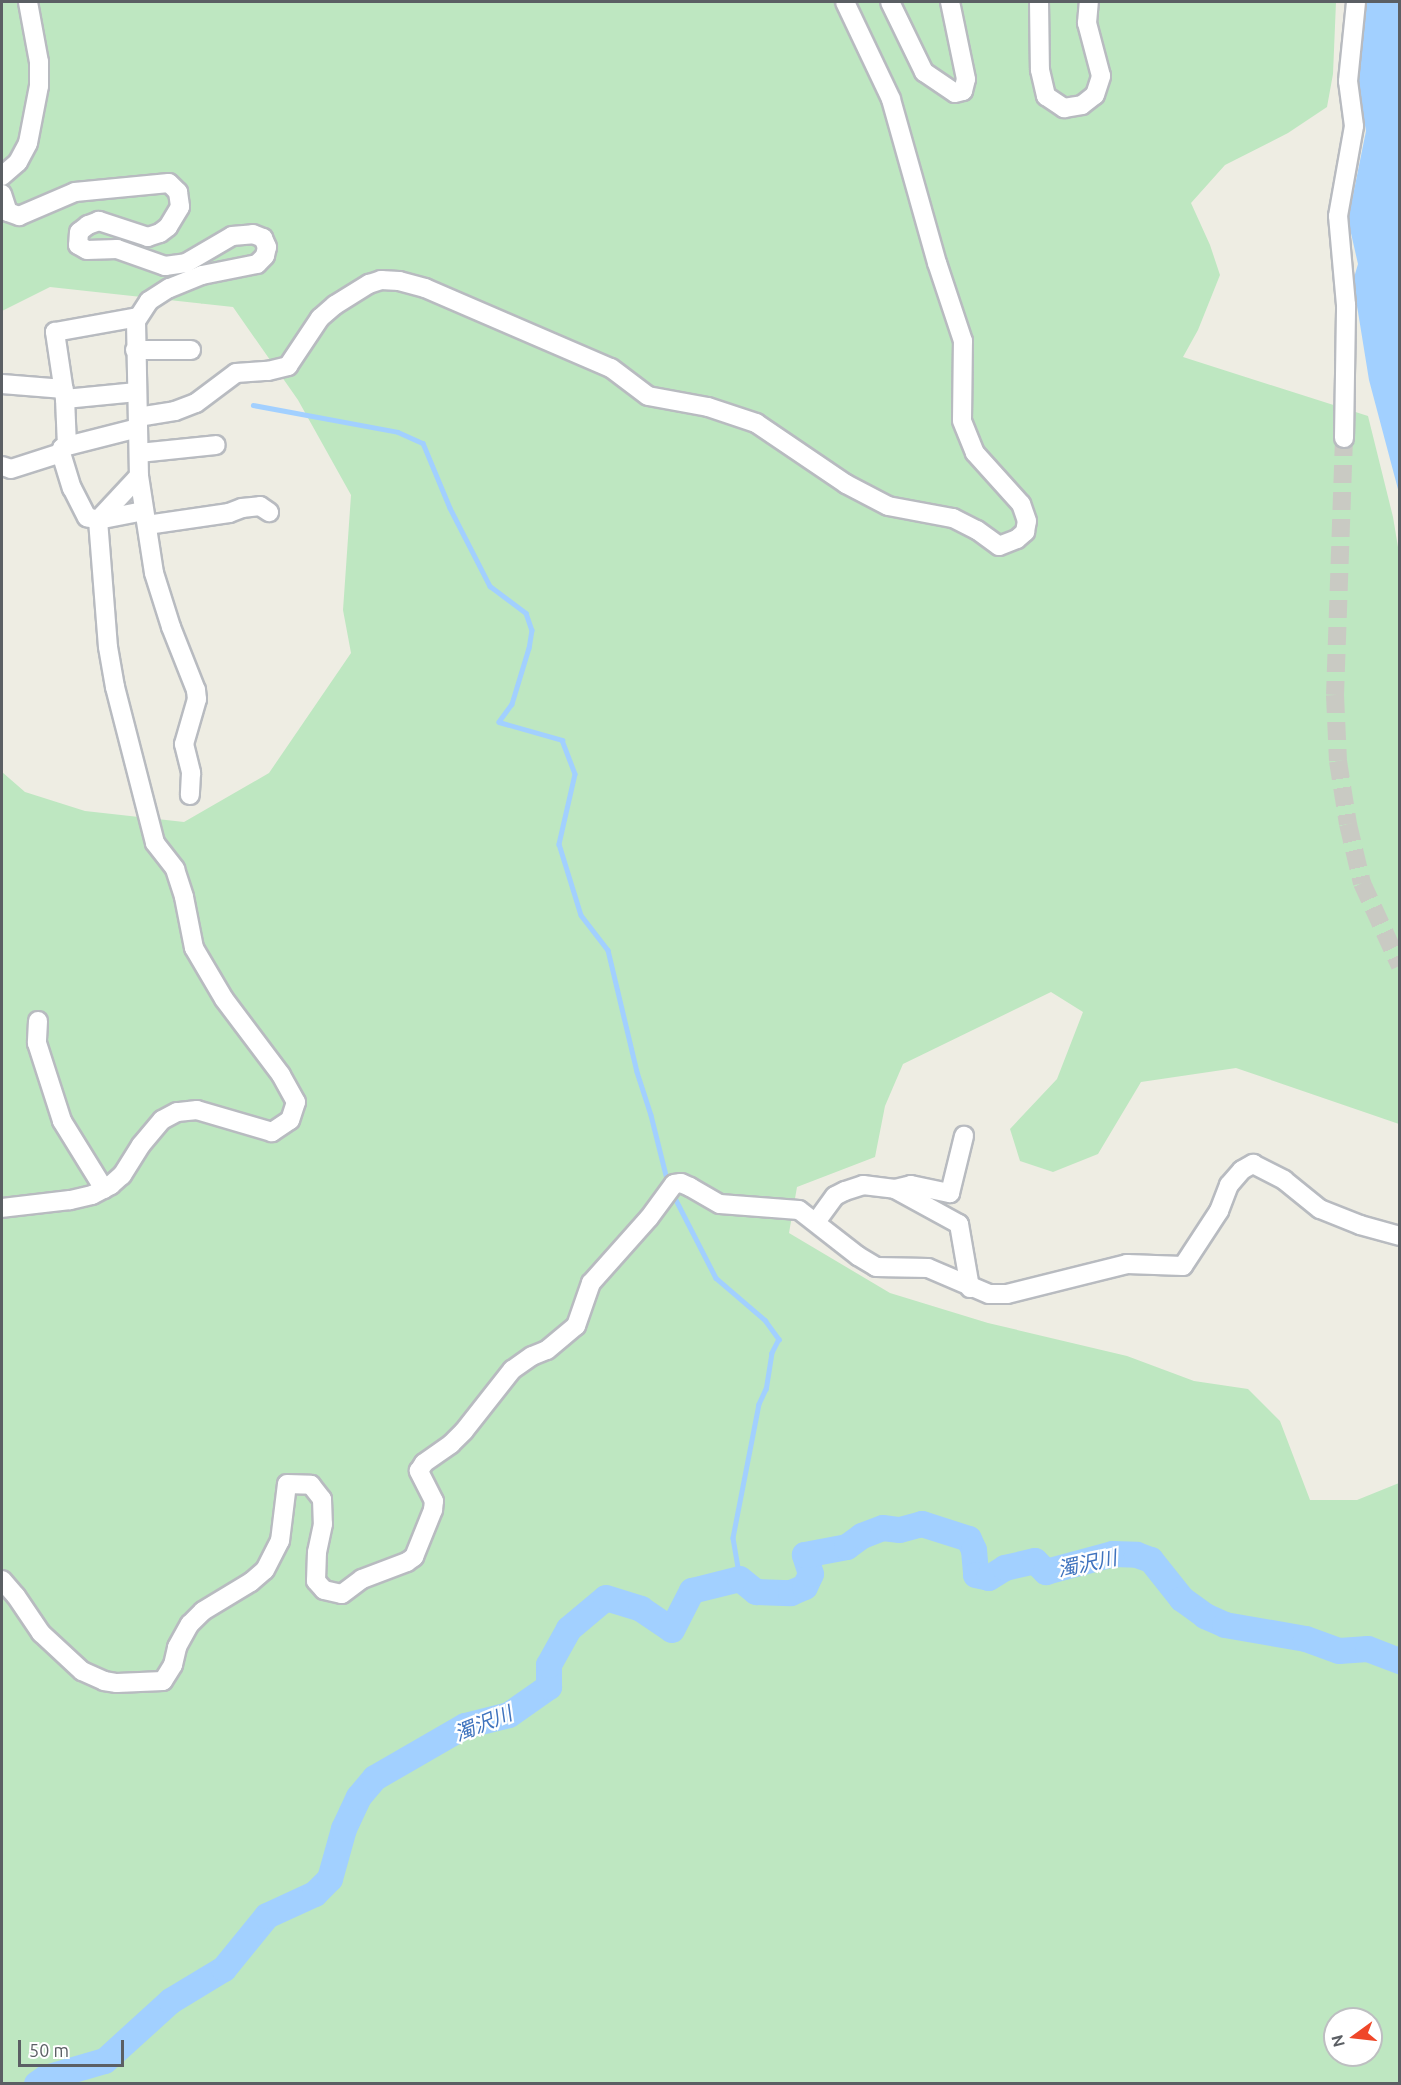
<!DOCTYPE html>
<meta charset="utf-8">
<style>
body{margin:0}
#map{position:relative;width:1401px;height:2085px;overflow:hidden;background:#eeede3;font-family:Ubuntu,"Noto Sans JP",sans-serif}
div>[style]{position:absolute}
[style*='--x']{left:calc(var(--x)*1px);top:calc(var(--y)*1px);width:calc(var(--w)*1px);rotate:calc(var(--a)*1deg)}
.green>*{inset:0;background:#bee7c1}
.water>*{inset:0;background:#a2d0ff}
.stream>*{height:4.5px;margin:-2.25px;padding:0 2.25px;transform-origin:2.25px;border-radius:2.25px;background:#a2d0ff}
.river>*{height:26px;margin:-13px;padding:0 13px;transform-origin:13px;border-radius:13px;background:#a2d0ff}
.minor-tunnel>*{height:18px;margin-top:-9px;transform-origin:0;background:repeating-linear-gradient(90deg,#c9cac3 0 18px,transparent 0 27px)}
.roads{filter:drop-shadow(2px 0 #b8bbc0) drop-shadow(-2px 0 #b8bbc0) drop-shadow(0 2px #b8bbc0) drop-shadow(0 -2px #b8bbc0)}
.minor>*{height:18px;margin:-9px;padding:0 9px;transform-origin:9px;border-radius:9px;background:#fff}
span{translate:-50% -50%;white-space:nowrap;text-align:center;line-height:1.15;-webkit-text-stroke:4.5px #fff;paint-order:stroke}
.water-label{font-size:20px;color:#3f73be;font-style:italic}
.frame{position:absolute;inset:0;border:3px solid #5b5f64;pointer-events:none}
.north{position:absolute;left:1323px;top:2007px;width:60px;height:60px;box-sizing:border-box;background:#fff;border:2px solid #bdbfc1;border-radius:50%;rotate:255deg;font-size:16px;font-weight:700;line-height:24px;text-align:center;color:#5b5f64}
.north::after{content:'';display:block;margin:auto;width:21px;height:27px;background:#ef4729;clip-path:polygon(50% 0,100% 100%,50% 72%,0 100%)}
.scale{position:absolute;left:18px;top:2040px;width:106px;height:27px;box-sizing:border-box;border:3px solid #5b5f64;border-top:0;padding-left:8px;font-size:18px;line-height:21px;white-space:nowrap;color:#5b5f64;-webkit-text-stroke:4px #fff;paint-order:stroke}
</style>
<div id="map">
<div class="green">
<div style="clip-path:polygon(evenodd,2px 2px,1336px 2px,1333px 74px,1327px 107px,1288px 133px,1225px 165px,1191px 203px,1210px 245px,1220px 275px,1198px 330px,1183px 357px,1368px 416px,1393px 517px,1400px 559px,1399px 1124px,1236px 1068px,1141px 1082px,1098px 1154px,1053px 1172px,1020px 1161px,1010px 1129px,1057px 1079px,1083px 1012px,1051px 992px,903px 1064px,885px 1106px,875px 1157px,797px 1187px,789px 1233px,890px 1293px,988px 1323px,1127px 1356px,1194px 1381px,1248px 1389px,1280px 1421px,1310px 1500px,1357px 1500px,1399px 1483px,1399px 2083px,2px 2083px,2px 772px,25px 792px,85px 811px,184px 822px,269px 773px,351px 653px,343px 610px,351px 495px,298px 400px,233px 307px,50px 287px,2px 311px,2px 2px,1335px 2019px,1371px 2019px,1371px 2055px,1335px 2055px,1335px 2019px)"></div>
</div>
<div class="water">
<div style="clip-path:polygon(1365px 2px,1399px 2px,1399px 493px,1369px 380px,1353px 281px,1358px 264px,1348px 220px,1366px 131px,1356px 76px)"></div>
</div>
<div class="stream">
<div style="--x:253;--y:405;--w:147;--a:10.5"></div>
<div style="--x:398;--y:432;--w:27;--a:24"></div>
<div style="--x:423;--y:443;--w:70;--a:67.4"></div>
<div style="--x:450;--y:508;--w:88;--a:62.9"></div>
<div style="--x:490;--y:586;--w:45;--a:36.9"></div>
<div style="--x:526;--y:613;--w:18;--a:71"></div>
<div style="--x:532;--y:630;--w:18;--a:99"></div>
<div style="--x:529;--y:648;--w:59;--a:106.9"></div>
<div style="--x:512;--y:704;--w:22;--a:126"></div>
<div style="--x:499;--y:722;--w:66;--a:15.9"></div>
<div style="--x:562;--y:740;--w:36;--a:69"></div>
<div style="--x:575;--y:774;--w:72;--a:102.9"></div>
<div style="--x:559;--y:844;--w:74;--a:72.8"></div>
<div style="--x:581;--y:915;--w:44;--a:52.4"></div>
<div style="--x:608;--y:950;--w:125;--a:76.6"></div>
<div style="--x:637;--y:1072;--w:45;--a:72"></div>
<div style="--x:651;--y:1115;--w:70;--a:76"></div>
<div style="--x:673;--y:1194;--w:94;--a:62.9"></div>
<div style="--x:716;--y:1278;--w:65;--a:40.6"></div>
<div style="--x:765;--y:1320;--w:24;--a:54"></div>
<div style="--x:779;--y:1339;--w:16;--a:117"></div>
<div style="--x:772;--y:1353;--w:36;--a:99"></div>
<div style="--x:766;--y:1389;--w:17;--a:115"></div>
<div style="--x:759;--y:1404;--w:136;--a:101"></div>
<div style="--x:733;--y:1538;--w:42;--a:80.3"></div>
</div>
<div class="river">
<div style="--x:37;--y:2084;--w:11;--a:-34"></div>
<div style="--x:46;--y:2078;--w:61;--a:-16.1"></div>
<div style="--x:105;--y:2061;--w:89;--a:-42.3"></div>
<div style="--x:171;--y:2001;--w:62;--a:-31.1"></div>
<div style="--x:224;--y:1969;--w:68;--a:-50.9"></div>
<div style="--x:267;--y:1916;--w:53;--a:-24.6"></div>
<div style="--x:315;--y:1894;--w:21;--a:-45"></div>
<div style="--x:330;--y:1879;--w:52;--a:-74.4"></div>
<div style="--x:344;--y:1829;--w:35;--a:-65"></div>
<div style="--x:359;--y:1797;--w:25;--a:-50"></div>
<div style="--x:375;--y:1778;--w:104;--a:-30"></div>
<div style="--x:465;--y:1726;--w:45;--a:-14"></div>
<div style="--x:509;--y:1715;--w:49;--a:-35"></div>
<div style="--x:549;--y:1687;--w:22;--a:-90"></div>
<div style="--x:549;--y:1665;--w:41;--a:-60.9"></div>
<div style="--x:569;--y:1629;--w:48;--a:-40"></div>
<div style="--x:606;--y:1598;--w:37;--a:17"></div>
<div style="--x:641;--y:1609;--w:37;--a:34"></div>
<div style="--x:672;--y:1630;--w:44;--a:-62.9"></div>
<div style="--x:692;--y:1591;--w:49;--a:-14"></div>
<div style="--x:740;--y:1579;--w:21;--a:39"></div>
<div style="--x:756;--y:1592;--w:35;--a:2"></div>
<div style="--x:791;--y:1593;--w:15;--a:-23"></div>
<div style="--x:805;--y:1587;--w:14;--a:-65"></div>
<div style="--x:811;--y:1574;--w:20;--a:-108"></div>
<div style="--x:805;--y:1555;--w:43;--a:-10.8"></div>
<div style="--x:847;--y:1547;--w:19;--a:-36"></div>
<div style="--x:862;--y:1536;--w:22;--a:-21"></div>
<div style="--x:883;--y:1528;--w:17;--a:7"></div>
<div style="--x:900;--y:1530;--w:23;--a:-15"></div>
<div style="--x:922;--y:1524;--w:49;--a:17.7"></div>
<div style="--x:969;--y:1539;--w:12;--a:66"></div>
<div style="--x:974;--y:1550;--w:25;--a:85"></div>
<div style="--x:976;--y:1575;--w:13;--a:13"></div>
<div style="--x:989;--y:1578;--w:19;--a:-32"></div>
<div style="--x:1005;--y:1568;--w:31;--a:-13"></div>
<div style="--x:1035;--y:1561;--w:16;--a:45"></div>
<div style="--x:1046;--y:1572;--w:69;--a:-15"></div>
<div style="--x:1113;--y:1554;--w:24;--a:2"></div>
<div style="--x:1137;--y:1555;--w:15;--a:20"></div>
<div style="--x:1151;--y:1560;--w:50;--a:51.5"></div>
<div style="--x:1182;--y:1599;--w:29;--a:36"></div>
<div style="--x:1205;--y:1616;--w:22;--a:24"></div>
<div style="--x:1225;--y:1625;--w:82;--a:9.8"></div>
<div style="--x:1306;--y:1639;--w:35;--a:20"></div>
<div style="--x:1339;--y:1651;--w:29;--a:-4"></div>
<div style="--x:1368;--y:1649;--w:34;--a:21"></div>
</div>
<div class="minor-tunnel">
<div style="--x:1344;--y:438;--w:257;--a:92"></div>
<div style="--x:1335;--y:695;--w:66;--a:87.4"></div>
<div style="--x:1338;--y:761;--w:64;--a:81"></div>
<div style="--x:1348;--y:824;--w:61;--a:76.7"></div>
<div style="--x:1362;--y:883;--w:91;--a:65.4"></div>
</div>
<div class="roads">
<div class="minor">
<div style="--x:890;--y:2;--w:78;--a:64.1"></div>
<div style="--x:924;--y:72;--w:37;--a:34"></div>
<div style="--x:955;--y:93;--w:8;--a:-14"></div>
<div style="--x:963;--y:91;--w:12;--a:-76"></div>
<div style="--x:966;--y:79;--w:79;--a:-101.7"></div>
<div style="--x:1039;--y:2;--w:68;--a:89.2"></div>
<div style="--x:1040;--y:70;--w:27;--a:77"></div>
<div style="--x:1046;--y:96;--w:22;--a:34"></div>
<div style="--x:1064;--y:108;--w:18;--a:-9"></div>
<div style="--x:1082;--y:105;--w:16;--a:-38"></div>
<div style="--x:1095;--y:95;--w:20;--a:-72"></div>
<div style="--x:1101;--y:76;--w:55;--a:-104.8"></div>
<div style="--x:1087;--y:23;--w:21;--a:-85"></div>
<div style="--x:2;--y:176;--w:21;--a:-41"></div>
<div style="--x:18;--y:162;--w:21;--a:-62"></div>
<div style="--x:28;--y:143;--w:58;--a:-79.1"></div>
<div style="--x:39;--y:86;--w:24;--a:-90"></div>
<div style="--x:39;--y:62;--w:61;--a:-100.4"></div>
<div style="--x:2;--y:194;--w:19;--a:72"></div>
<div style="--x:8;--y:212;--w:12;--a:20"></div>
<div style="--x:19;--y:216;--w:61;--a:-23.2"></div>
<div style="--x:75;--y:192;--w:94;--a:-5.5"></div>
<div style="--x:169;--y:183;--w:13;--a:45"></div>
<div style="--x:178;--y:192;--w:15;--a:82"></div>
<div style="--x:180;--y:207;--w:23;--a:121"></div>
<div style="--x:168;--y:227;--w:10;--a:143"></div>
<div style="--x:160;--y:233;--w:13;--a:162"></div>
<div style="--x:148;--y:237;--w:52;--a:-161.9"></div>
<div style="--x:99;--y:221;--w:12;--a:160"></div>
<div style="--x:88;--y:225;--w:11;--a:142"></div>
<div style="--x:79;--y:232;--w:13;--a:94"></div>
<div style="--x:78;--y:245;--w:10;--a:29"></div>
<div style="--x:87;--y:250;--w:30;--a:-2"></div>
<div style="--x:117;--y:249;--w:51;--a:19.5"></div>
<div style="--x:165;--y:266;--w:21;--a:-8"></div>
<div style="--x:186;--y:263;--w:53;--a:-30.4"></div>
<div style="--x:232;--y:236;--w:21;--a:-5"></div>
<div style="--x:253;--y:234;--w:11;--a:22"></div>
<div style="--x:263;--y:238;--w:10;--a:66"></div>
<div style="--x:267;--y:247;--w:9;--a:103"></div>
<div style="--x:265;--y:256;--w:11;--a:135"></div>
<div style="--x:257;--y:264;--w:56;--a:168.7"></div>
<div style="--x:202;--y:275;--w:35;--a:158"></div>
<div style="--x:169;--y:288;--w:24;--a:147"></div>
<div style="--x:149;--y:301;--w:24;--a:123"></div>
<div style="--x:136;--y:321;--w:155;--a:88.9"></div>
<div style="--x:139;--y:476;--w:60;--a:133"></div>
<div style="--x:98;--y:520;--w:127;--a:85.5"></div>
<div style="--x:108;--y:647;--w:41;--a:80.1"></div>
<div style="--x:115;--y:687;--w:161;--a:75.6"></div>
<div style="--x:155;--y:843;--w:33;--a:52"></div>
<div style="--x:175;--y:869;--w:29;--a:72"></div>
<div style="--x:184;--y:897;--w:52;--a:78.9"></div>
<div style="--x:194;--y:948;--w:59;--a:59.5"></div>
<div style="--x:224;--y:999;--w:95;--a:53.1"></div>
<div style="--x:281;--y:1075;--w:31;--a:61"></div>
<div style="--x:296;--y:1102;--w:19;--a:108"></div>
<div style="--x:290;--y:1120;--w:22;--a:146"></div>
<div style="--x:272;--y:1132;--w:78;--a:-163.7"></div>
<div style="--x:197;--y:1110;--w:20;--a:174"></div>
<div style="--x:177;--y:1112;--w:17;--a:152"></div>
<div style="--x:162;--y:1120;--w:33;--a:130"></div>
<div style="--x:141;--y:1145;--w:36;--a:122"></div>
<div style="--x:122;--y:1175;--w:15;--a:138"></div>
<div style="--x:111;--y:1185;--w:21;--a:152"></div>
<div style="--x:92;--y:1195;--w:23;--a:167"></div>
<div style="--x:70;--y:1200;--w:68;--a:173.3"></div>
<div style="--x:135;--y:350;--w:56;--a:0"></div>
<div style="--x:2;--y:384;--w:62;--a:4.6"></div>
<div style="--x:65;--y:399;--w:72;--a:-5.6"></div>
<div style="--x:138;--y:417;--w:37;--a:-9"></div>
<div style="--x:175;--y:411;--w:22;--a:-21"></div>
<div style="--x:196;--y:403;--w:50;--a:-36.9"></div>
<div style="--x:236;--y:373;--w:32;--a:-4"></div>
<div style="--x:268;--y:371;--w:21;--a:-14"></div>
<div style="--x:288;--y:366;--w:58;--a:-56.3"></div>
<div style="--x:320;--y:318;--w:20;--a:-41"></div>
<div style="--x:335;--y:305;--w:40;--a:-32"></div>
<div style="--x:369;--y:284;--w:13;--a:-18"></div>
<div style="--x:381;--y:280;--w:18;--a:3"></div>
<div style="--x:399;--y:281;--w:27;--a:15"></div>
<div style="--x:425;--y:288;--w:202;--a:23.3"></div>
<div style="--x:611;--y:368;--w:46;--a:37.1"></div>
<div style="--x:648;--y:396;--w:61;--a:10.4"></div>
<div style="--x:708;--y:407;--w:51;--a:18.4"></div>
<div style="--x:756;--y:423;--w:109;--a:34.1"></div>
<div style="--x:846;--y:484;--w:47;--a:27.6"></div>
<div style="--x:888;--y:506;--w:66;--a:10.5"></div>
<div style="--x:953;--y:518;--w:27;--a:27"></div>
<div style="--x:977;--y:530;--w:27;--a:36"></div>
<div style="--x:999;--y:546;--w:19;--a:-21"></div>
<div style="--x:1017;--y:539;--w:11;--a:-41"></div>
<div style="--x:1025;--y:532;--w:11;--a:-80"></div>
<div style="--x:1027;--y:521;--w:18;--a:-109"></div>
<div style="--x:1021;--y:504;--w:69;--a:-132"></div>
<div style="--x:975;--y:453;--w:35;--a:-112"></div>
<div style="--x:962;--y:420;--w:79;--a:-89.3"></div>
<div style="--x:963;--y:341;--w:82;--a:-108.4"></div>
<div style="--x:937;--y:263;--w:170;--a:-105.7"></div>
<div style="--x:891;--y:99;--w:107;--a:-115.4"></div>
<div style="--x:138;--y:428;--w:73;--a:165.8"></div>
<div style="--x:67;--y:446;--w:5;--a:158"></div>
<div style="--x:62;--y:448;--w:5;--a:101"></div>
<div style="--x:61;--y:453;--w:37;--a:73"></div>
<div style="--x:72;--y:488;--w:33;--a:63"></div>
<div style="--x:87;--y:517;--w:11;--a:15"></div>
<div style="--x:98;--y:520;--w:47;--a:-11.1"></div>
<div style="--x:1344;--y:438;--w:133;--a:-89.1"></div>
<div style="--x:1346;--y:305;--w:89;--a:-95.1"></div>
<div style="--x:1338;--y:216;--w:91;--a:-79.9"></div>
<div style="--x:1354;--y:126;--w:45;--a:-97.6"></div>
<div style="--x:1348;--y:81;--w:79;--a:-84.2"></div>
<div style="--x:67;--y:446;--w:47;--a:-92.4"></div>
<div style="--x:65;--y:399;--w:68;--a:-98.5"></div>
<div style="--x:55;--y:332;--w:84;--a:-10.2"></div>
<div style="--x:139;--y:453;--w:77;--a:-5.9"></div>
<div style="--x:2;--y:466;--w:9;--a:18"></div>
<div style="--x:11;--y:469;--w:52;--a:-17.7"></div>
<div style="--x:139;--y:476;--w:98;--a:81.2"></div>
<div style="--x:154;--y:573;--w:57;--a:72.5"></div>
<div style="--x:171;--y:627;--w:68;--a:68.4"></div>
<div style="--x:196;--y:690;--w:9;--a:84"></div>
<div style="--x:197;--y:699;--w:47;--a:106.1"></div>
<div style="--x:184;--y:744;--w:30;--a:76"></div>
<div style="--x:191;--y:773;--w:22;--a:93"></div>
<div style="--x:147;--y:525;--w:83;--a:-8.3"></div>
<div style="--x:229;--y:513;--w:14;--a:-21"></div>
<div style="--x:242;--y:508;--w:18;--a:-6"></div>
<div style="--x:260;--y:506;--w:11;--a:34"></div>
<div style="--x:38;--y:1021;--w:22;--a:93"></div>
<div style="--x:37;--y:1043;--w:82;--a:72.2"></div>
<div style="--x:62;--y:1121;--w:80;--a:58.3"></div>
<div style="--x:895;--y:1189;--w:16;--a:-14"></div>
<div style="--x:911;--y:1185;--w:40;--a:12"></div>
<div style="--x:950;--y:1193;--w:59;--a:-76.2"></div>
<div style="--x:816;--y:1222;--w:32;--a:-54"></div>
<div style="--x:835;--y:1196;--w:11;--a:-27"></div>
<div style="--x:845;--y:1191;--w:19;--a:-18"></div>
<div style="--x:863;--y:1185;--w:32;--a:7"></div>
<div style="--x:895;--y:1189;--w:73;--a:28.7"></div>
<div style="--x:959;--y:1224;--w:65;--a:80.2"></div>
<div style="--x:2;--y:1580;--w:21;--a:49"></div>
<div style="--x:16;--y:1596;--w:45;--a:56"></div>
<div style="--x:41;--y:1633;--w:56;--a:42.8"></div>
<div style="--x:82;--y:1671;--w:24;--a:24"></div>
<div style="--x:104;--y:1681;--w:13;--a:9"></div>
<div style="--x:117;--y:1683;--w:46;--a:-2.5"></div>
<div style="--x:163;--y:1681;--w:19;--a:-58"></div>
<div style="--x:173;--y:1665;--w:18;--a:-77"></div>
<div style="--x:177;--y:1647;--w:26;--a:-61"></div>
<div style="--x:190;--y:1624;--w:18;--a:-45"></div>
<div style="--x:203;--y:1611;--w:56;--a:-31.1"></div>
<div style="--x:251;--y:1582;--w:18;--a:-41"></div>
<div style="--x:265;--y:1570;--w:33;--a:-63"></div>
<div style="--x:280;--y:1541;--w:57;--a:-83"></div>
<div style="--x:287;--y:1484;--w:24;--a:2"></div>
<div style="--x:311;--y:1485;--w:18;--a:52"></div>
<div style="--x:322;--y:1499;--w:25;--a:88"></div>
<div style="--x:323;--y:1524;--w:29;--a:102"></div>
<div style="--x:317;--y:1552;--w:29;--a:92"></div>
<div style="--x:316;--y:1581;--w:12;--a:48"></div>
<div style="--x:324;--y:1590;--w:18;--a:13"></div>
<div style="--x:342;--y:1594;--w:25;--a:-37"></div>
<div style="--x:362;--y:1579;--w:48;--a:-20.7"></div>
<div style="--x:407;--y:1562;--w:9;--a:-36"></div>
<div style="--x:414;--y:1557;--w:51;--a:-68"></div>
<div style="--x:433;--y:1510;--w:9;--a:-84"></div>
<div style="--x:434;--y:1501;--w:34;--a:-117"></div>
<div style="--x:419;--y:1471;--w:9;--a:-58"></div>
<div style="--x:424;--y:1463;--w:33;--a:-35"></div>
<div style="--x:451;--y:1444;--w:18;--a:-45"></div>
<div style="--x:464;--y:1431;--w:78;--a:-51.8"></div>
<div style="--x:512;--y:1370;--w:24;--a:-35"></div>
<div style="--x:532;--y:1356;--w:16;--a:-22"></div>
<div style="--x:547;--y:1350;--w:38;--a:-40"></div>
<div style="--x:576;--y:1326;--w:46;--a:-70.8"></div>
<div style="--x:591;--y:1283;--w:87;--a:-48.3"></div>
<div style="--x:649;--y:1218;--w:42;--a:-53.7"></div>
<div style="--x:674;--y:1184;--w:7;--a:-8"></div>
<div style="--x:681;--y:1183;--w:10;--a:24"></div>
<div style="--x:690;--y:1187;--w:34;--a:30"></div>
<div style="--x:720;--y:1204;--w:79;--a:4.3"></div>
<div style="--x:799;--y:1210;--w:75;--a:37.9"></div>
<div style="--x:858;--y:1256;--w:21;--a:31"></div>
<div style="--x:876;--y:1267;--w:52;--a:1.1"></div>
<div style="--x:928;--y:1268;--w:66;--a:23.1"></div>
<div style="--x:989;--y:1294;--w:18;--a:0"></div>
<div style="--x:1007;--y:1294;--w:124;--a:-14"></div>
<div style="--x:1127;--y:1264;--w:56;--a:2"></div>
<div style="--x:1183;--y:1266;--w:66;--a:-56.8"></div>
<div style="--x:1219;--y:1211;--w:28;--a:-69"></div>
<div style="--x:1229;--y:1185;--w:20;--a:-49"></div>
<div style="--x:1242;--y:1170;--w:13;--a:-29"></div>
<div style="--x:1253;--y:1164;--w:35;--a:27"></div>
<div style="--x:1284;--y:1180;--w:46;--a:38.9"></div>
<div style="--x:1320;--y:1209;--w:43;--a:21.8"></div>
<div style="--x:1360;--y:1225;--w:41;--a:15.4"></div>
</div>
</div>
<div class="water-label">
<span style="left:1087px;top:1563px;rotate:-12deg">濁沢川</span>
<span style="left:483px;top:1723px;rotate:-22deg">濁沢川</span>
</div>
<div class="frame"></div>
<div class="north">N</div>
<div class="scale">50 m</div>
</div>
